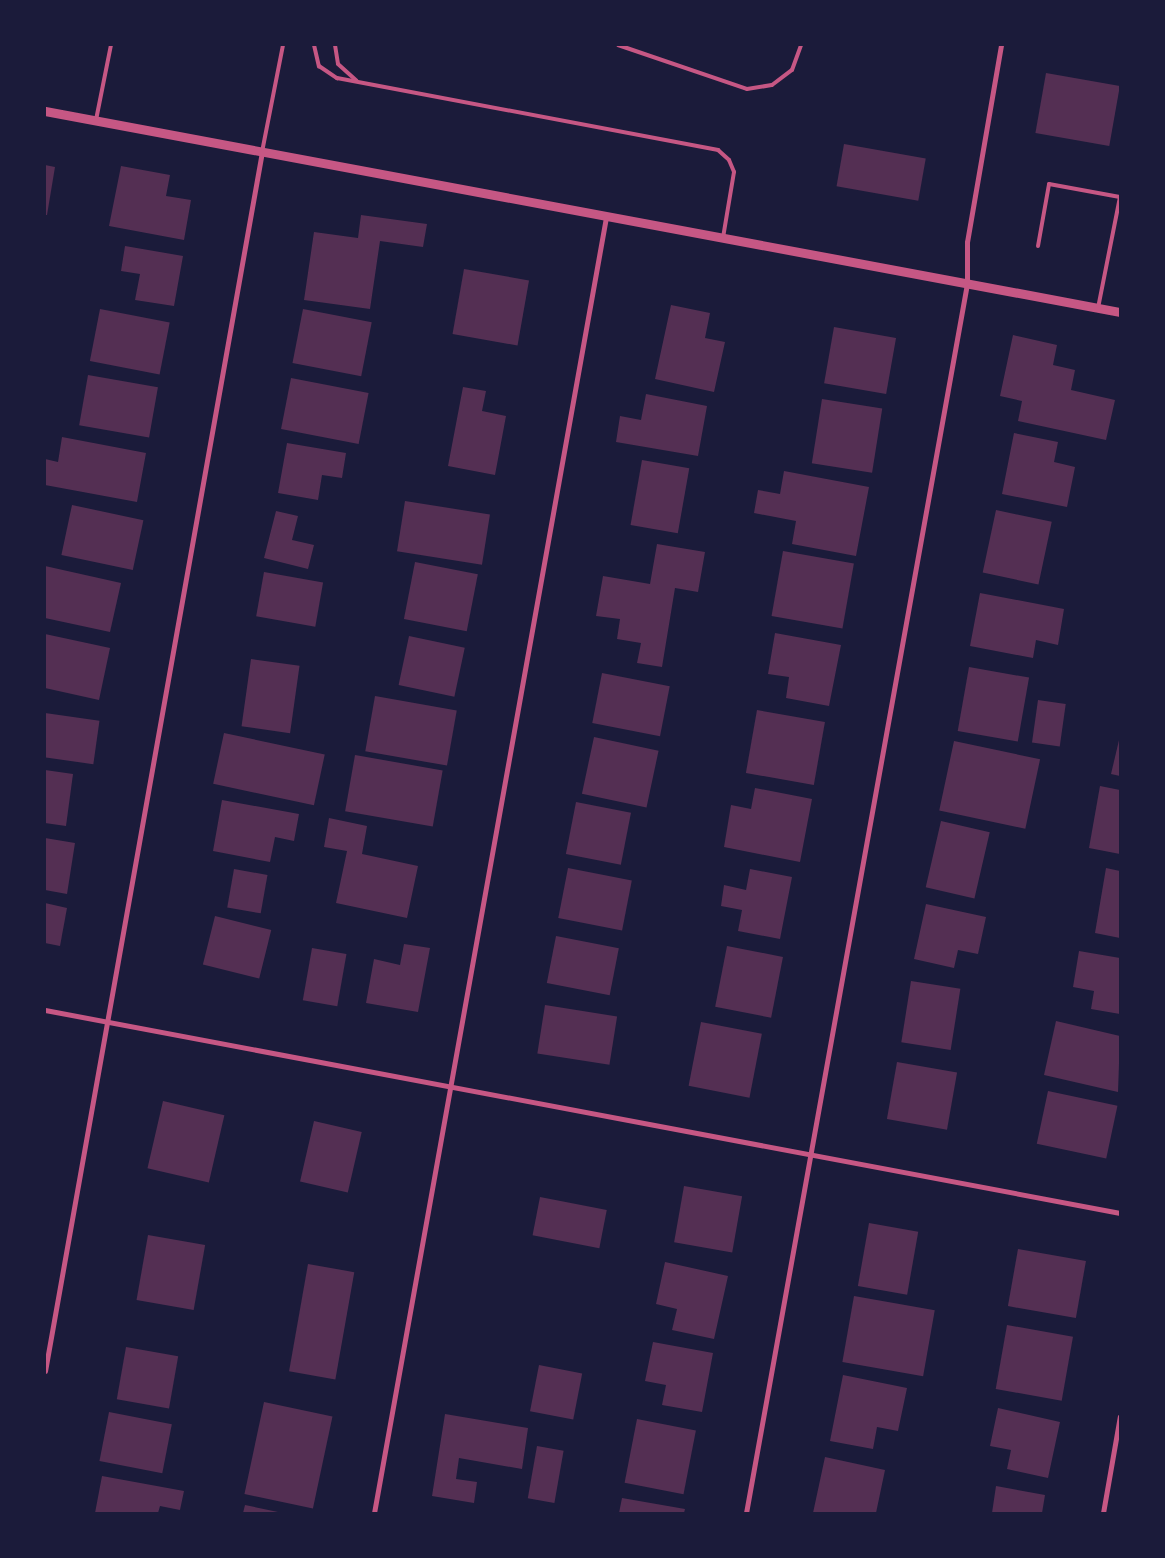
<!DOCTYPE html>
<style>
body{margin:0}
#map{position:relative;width:1165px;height:1558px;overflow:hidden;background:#1b1b3a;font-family:Overpass,sans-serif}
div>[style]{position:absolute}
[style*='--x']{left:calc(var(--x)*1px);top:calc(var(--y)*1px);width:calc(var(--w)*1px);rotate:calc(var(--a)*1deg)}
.building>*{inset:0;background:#542f53;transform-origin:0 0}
.service>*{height:4px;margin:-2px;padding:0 2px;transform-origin:2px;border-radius:2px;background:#c65784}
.minor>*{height:5px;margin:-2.5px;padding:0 2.5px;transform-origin:2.5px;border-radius:2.5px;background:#c65784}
.tertiary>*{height:9px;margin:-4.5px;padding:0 4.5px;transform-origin:4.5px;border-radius:4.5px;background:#c65784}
span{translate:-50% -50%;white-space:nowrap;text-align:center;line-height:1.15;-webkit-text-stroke:4.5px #1b1b3a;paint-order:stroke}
.frame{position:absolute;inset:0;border:46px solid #1b1b3a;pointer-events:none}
</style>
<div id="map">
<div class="building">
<div style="left:1046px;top:73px;width:75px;height:61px;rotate:10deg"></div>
<div style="left:844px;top:144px;width:83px;height:43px;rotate:10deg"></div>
<div style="clip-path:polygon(45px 165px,55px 167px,47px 215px,45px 215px)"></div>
<div style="clip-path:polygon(121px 166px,170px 175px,166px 196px,191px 200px,184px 240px,109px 226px)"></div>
<div style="clip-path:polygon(361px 215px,427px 224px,423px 247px,380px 241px,370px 309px,304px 300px,314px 232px,358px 238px)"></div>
<div style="clip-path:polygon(125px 246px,183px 256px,174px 306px,135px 300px,140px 274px,121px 271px)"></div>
<div style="left:464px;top:269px;width:66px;height:66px;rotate:10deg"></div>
<div style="clip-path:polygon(671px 305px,710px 313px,705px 338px,725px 342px,714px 392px,655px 379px)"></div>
<div style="left:100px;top:309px;width:71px;height:53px;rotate:11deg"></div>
<div style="left:303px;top:309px;width:70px;height:55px;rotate:11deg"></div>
<div style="left:834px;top:327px;width:63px;height:57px;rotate:10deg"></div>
<div style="clip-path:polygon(1013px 335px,1057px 345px,1053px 365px,1075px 370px,1071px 390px,1115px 400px,1106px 440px,1018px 421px,1022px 401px,1000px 396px)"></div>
<div style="left:88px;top:375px;width:71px;height:51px;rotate:10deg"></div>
<div style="left:291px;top:378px;width:79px;height:52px;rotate:11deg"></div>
<div style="clip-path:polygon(463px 387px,486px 391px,482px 411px,506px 416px,495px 475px,448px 466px)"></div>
<div style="clip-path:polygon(646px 394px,707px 406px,698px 456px,616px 442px,620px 416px,641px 420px)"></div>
<div style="left:822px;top:399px;width:61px;height:65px;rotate:9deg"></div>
<div style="clip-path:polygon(1014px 433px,1058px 442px,1054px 462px,1075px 467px,1067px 507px,1002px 494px)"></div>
<div style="clip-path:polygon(62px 437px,146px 453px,137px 502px,45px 485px,45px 459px,58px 462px)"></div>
<div style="clip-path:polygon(287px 443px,346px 453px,342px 478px,322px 475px,318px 500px,278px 493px)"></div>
<div style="left:642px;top:460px;width:48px;height:66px;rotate:10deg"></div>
<div style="clip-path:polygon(784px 471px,869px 487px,856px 556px,792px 544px,796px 521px,754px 513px,758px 490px,780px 494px)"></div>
<div style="left:405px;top:501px;width:86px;height:51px;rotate:9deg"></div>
<div style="left:72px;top:505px;width:73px;height:51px;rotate:12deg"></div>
<div style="left:996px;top:510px;width:57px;height:64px;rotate:12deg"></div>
<div style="clip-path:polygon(276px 511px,298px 516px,292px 540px,314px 545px,308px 569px,264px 558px)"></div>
<div style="clip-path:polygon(657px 544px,705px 552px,698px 592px,675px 588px,662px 667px,637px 663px,641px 643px,617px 639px,620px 619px,596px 616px,603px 576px,650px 584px)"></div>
<div style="left:783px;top:551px;width:72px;height:66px;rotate:10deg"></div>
<div style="left:415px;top:562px;width:64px;height:58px;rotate:11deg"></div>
<div style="clip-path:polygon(45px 566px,121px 583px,110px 632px,45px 618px)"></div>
<div style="left:264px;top:572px;width:60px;height:45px;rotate:10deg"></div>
<div style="clip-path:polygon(980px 593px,1064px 609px,1058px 645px,1036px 640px,1033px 658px,970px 646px)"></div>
<div style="clip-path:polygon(775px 633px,841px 645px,829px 706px,786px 698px,789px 677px,768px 674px)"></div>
<div style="clip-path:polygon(45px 634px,110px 648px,99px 700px,45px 688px)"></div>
<div style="left:409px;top:636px;width:57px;height:50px;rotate:12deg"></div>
<div style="left:251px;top:659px;width:49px;height:68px;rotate:8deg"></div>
<div style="left:969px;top:667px;width:61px;height:65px;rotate:10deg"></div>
<div style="left:602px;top:673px;width:69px;height:51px;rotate:11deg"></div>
<div style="left:375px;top:696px;width:83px;height:56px;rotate:10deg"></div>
<div style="left:1038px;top:700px;width:28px;height:43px;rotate:8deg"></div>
<div style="left:757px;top:710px;width:69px;height:64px;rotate:10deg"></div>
<div style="left:45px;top:713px;width:55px;height:44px;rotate:8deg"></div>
<div style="left:224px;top:733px;width:103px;height:52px;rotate:12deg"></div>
<div style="clip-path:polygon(1120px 736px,1120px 776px,1111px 774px)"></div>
<div style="left:594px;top:737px;width:66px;height:58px;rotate:12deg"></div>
<div style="left:954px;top:741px;width:88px;height:71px;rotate:12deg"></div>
<div style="left:355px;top:755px;width:89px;height:57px;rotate:10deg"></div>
<div style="clip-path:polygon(45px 770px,73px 774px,66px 826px,45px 823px)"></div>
<div style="clip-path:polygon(1100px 786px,1120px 790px,1120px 854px,1089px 848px)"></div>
<div style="clip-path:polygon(755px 788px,812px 799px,800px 862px,724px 847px,731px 805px,751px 809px)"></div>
<div style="clip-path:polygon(222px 800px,299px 814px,294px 841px,275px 837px,270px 862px,213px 851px)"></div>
<div style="left:576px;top:802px;width:56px;height:53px;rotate:11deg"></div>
<div style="clip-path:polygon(329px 818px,367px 826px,362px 854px,418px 866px,407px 918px,336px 903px,347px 851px,324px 847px)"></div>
<div style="left:941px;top:821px;width:50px;height:68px;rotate:13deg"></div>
<div style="clip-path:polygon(45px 838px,75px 843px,67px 894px,45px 890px)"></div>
<div style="left:568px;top:868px;width:65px;height:51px;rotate:11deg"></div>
<div style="clip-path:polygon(1106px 868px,1120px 871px,1120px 938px,1095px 933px)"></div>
<div style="left:234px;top:869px;width:34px;height:39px;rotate:10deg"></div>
<div style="clip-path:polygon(750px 869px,792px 877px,780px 939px,738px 931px,742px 910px,721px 906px,724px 885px,746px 890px)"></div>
<div style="clip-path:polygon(45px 903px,67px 908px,60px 946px,45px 943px)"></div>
<div style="clip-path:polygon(926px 904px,986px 917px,978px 954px,958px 950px,954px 968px,914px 959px)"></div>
<div style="left:215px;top:916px;width:58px;height:50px;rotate:14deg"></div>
<div style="left:556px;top:936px;width:64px;height:48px;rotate:11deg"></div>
<div style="clip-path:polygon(404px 944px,430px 948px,418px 1012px,366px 1003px,374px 959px,400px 965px)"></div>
<div style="left:727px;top:946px;width:57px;height:62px;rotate:11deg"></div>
<div style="left:312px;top:948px;width:35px;height:53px;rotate:10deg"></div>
<div style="clip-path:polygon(1079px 951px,1120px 958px,1120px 1014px,1091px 1009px,1094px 991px,1073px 987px)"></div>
<div style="left:911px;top:981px;width:50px;height:62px;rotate:9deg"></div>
<div style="left:545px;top:1005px;width:73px;height:49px;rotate:9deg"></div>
<div style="clip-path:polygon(1056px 1021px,1120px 1036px,1118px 1092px,1044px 1075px)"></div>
<div style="left:701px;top:1022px;width:62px;height:65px;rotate:11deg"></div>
<div style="left:897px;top:1062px;width:61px;height:58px;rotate:10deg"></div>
<div style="left:1048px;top:1091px;width:71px;height:54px;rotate:12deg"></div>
<div style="left:163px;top:1101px;width:63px;height:69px;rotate:13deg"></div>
<div style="left:314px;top:1121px;width:49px;height:62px;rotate:13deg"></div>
<div style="left:684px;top:1186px;width:59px;height:57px;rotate:10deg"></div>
<div style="left:540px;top:1197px;width:68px;height:39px;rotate:11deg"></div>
<div style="left:869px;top:1223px;width:50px;height:64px;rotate:10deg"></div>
<div style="left:148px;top:1235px;width:58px;height:66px;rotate:10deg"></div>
<div style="left:1018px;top:1249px;width:69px;height:58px;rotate:10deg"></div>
<div style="clip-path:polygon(665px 1262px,728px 1276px,714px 1339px,672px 1330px,677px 1309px,656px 1304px)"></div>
<div style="left:308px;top:1264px;width:47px;height:109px;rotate:10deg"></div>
<div style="left:854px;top:1296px;width:82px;height:67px;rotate:10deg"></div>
<div style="left:1007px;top:1325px;width:67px;height:65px;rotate:10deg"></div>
<div style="clip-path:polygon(653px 1342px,713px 1353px,702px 1412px,662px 1405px,666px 1385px,645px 1381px)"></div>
<div style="left:126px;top:1347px;width:53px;height:53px;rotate:10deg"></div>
<div style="left:539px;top:1365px;width:44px;height:47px;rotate:11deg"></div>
<div style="clip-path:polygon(843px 1375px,907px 1388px,898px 1431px,877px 1427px,873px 1449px,830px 1441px)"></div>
<div style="left:264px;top:1402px;width:70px;height:94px;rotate:12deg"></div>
<div style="clip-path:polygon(998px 1408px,1060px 1422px,1048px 1478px,1007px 1469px,1011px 1450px,990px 1446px)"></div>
<div style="left:109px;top:1412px;width:64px;height:50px;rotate:11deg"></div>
<div style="clip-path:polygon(445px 1414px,528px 1428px,522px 1469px,459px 1458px,456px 1479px,477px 1482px,474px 1503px,432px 1496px)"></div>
<div style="left:637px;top:1419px;width:60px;height:65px;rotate:11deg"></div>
<div style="left:537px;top:1446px;width:27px;height:53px;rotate:10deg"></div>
<div style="clip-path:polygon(825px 1457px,885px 1470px,876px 1513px,813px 1513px)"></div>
<div style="clip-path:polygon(102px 1476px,184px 1491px,180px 1510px,160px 1506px,158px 1513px,95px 1513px)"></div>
<div style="clip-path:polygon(996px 1486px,1045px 1495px,1042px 1513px,992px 1513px)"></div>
<div style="clip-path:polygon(622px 1498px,685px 1509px,684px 1513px,619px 1513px)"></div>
<div style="clip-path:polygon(245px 1505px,278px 1512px,278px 1513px,243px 1513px)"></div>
</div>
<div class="service">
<div style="--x:314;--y:45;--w:22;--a:77"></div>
<div style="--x:319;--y:66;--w:22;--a:34"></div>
<div style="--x:337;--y:78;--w:388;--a:10.7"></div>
<div style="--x:718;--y:150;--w:15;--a:42"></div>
<div style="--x:729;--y:160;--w:13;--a:67"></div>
<div style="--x:734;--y:172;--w:67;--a:99.5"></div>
<div style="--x:335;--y:45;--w:19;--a:81"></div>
<div style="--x:338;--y:64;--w:25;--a:42"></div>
<div style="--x:618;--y:45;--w:136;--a:18.8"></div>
<div style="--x:747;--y:89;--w:25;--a:-9"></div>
<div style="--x:772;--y:85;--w:25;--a:-37"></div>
<div style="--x:792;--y:70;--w:27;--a:-70"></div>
<div style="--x:96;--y:120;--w:76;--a:-78.7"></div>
<div style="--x:262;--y:152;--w:109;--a:-78.9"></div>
<div style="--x:1038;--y:246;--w:63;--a:-79.9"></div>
<div style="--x:1049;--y:184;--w:72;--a:10.4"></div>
<div style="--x:1120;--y:197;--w:113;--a:101.2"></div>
</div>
<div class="minor">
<div style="--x:45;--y:1010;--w:1094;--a:10.69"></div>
<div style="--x:45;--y:1371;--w:1238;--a:-79.91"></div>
<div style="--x:374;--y:1513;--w:1317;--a:-79.85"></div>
<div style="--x:746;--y:1513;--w:1250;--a:-79.81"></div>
<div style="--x:967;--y:283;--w:41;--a:-90"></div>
<div style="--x:967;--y:242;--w:200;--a:-80.2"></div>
<div style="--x:1103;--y:1513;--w:98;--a:-80.1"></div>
</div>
<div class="tertiary">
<div style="--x:45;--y:111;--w:1094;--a:10.59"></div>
</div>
<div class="frame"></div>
</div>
